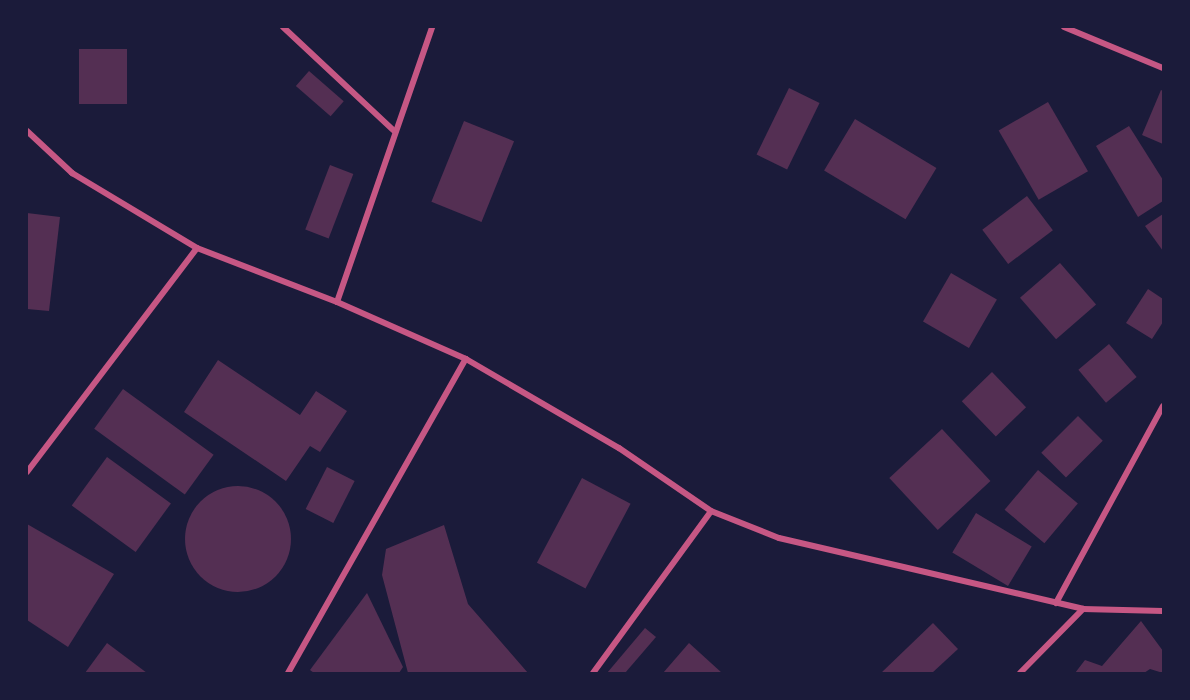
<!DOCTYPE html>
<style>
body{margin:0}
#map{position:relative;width:1190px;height:700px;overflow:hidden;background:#1b1b3a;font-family:"Noto Sans",sans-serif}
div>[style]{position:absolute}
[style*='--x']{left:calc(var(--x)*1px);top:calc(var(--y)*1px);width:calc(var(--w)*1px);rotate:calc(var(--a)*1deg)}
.building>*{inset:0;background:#542f53;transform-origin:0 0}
.round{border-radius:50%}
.minor>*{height:6px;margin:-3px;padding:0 3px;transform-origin:3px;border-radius:3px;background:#c65784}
span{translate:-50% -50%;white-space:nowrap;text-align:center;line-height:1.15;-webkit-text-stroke:4.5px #1b1b3a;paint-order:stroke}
.frame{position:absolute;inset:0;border:28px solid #1b1b3a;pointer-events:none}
</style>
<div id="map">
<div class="building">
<div style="left:79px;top:49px;width:48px;height:55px"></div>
<div style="left:309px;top:71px;width:46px;height:20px;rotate:41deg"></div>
<div style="left:789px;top:88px;width:34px;height:74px;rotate:26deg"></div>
<div style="clip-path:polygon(1161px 90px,1163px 91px,1163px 144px,1142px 135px)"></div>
<div style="left:1048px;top:102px;width:80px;height:57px;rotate:60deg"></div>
<div style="left:855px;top:119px;width:95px;height:60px;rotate:31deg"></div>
<div style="left:464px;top:121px;width:54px;height:87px;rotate:22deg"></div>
<div style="clip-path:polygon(1129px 126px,1163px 180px,1163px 201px,1138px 217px,1096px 146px)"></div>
<div style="left:330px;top:165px;width:25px;height:69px;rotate:21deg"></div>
<div style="left:1027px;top:196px;width:43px;height:56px;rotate:53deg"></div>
<div style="clip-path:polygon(27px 213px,60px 217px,49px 311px,27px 309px)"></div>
<div style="clip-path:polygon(1163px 214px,1163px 251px,1145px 226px)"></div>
<div style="left:1060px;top:263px;width:55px;height:53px;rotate:49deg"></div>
<div style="left:951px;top:273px;width:53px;height:56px;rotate:30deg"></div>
<div style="clip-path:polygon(1148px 289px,1163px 299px,1163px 322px,1152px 339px,1126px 323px)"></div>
<div style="left:1109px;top:344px;width:43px;height:40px;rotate:50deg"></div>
<div style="clip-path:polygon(218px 360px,300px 415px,316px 391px,347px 411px,320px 452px,310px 446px,286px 481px,184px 412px)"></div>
<div style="left:992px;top:372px;width:49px;height:42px;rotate:46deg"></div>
<div style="left:123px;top:389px;width:112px;height:49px;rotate:36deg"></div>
<div style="left:1078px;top:416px;width:35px;height:52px;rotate:45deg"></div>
<div style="left:942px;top:429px;width:71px;height:72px;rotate:47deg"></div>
<div style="left:107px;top:457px;width:79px;height:60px;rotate:36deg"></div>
<div style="left:327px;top:467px;width:31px;height:47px;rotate:27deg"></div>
<div style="left:1038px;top:470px;width:52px;height:52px;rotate:40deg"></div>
<div style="left:582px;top:478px;width:55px;height:96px;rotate:28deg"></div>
<div class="round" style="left:185px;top:486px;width:106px;height:106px"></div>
<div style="left:976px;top:513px;width:65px;height:46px;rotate:31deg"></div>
<div style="clip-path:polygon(27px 524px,114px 574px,68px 647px,27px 620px)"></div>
<div style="clip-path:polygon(444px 525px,468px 604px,528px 673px,408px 673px,382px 575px,386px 549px)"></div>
<div style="clip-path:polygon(367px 593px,403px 667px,399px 673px,314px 673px,310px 670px)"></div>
<div style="clip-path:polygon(1141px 621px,1163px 651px,1163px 673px,1150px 669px,1144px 673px,1075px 673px,1085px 660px,1102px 666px)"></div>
<div style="clip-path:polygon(933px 623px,958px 649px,932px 673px,881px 673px)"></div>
<div style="clip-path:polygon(645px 628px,656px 637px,625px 673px,607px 673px)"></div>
<div style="clip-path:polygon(107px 643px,147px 673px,85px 673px)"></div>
<div style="clip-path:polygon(689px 643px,722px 673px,663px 673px)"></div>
</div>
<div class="minor">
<div style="--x:283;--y:27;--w:151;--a:43.1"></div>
<div style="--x:1064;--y:27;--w:107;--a:22.5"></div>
<div style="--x:27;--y:131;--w:62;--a:43"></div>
<div style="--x:72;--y:173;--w:146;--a:31"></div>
<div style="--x:197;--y:248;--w:150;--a:21.1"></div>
<div style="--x:337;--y:302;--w:141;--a:23.8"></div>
<div style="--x:466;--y:359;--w:177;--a:30.2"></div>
<div style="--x:619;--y:448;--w:112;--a:34.4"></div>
<div style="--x:711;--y:511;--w:73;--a:21.7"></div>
<div style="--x:779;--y:538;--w:312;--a:13.1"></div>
<div style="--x:1083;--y:609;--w:80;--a:1.4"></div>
<div style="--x:337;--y:302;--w:291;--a:-70.9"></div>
<div style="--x:27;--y:472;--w:281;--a:-52.8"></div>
<div style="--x:1056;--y:603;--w:224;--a:-61.5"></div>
<div style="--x:288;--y:673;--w:361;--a:-60.5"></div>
<div style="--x:593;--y:673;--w:200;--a:-53.9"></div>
<div style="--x:1020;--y:673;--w:90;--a:-45.5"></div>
</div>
<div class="frame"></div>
</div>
